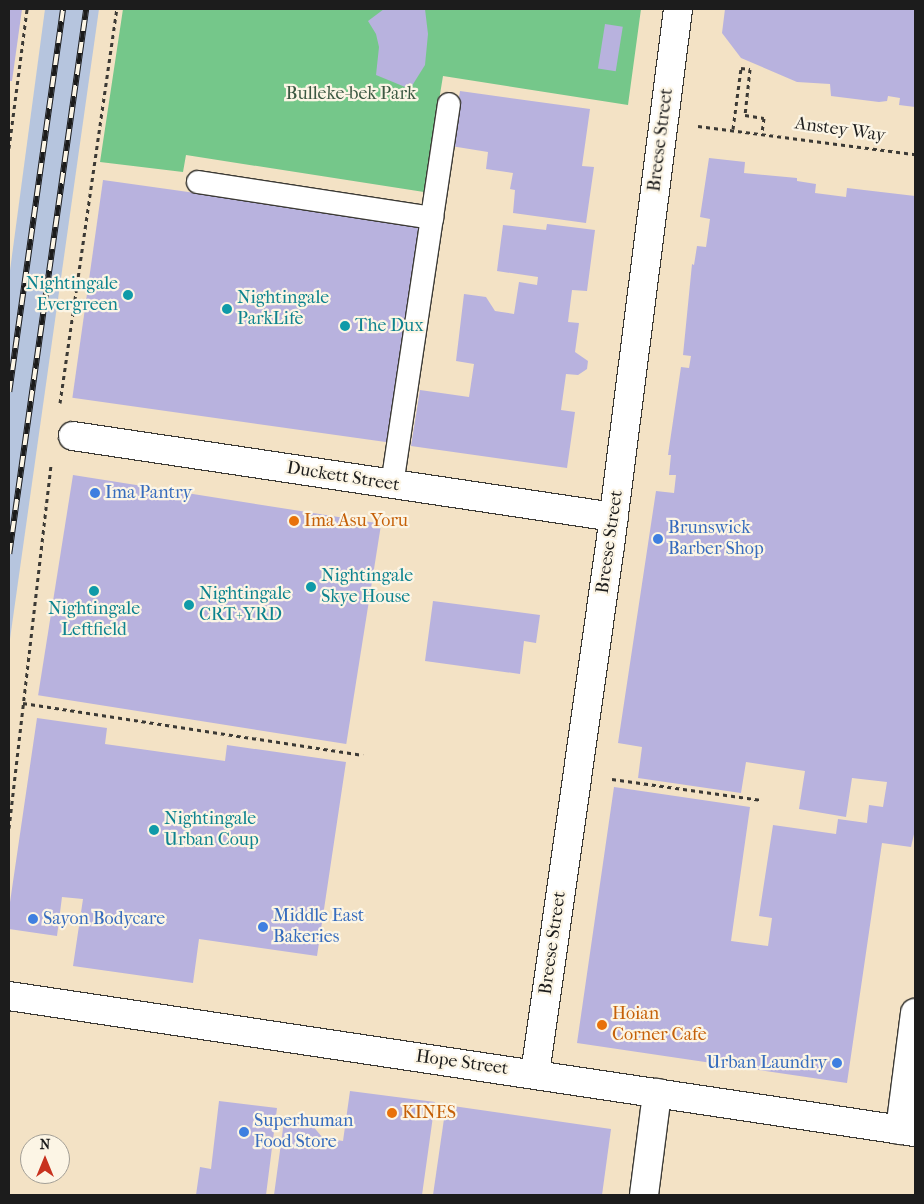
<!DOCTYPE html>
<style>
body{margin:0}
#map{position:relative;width:924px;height:1204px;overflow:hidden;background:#f3e2c5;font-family:"IM FELL French Canon",serif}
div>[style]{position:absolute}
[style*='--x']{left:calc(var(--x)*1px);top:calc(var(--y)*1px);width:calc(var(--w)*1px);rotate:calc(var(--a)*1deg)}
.industrial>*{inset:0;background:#b6c5de}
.green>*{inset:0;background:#75c78a}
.building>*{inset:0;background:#b8b2de;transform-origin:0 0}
.path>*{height:3px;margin-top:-1.5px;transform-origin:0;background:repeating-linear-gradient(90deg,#3c3a35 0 4px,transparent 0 8px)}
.roads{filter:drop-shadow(1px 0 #3c3a35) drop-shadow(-1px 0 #3c3a35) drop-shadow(0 1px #3c3a35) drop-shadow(0 -1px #3c3a35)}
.service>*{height:22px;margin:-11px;padding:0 11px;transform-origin:11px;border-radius:11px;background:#fff}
.minor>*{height:28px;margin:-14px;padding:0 14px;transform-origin:14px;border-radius:14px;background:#fff}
.tertiary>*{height:28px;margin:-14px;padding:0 14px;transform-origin:14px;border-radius:14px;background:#fff}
.rail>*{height:5.5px;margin-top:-2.75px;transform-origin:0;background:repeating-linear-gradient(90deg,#fcf5e5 0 11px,#1c1c1c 0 22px);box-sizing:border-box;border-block:1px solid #1c1c1c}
.dots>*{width:14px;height:14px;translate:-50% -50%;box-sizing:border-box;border:2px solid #fcf5e5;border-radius:50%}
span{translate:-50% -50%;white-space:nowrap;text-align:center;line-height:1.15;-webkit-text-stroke:4.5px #fcf5e5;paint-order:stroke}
.park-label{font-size:18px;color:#3b5842}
.street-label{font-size:18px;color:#1c1c1c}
.culture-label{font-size:18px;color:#0d838f}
.right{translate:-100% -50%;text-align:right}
.left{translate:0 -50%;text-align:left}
.shop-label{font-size:18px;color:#366cbe}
.food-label{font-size:18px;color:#c56008}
.frame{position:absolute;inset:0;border:10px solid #1c1c1c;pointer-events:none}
.north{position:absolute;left:20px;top:1134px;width:50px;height:50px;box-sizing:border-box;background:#fcf5e5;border:1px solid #a29e95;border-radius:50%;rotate:0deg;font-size:14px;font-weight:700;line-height:20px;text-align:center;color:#1c1c1c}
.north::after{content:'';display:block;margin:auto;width:18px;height:22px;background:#c8321e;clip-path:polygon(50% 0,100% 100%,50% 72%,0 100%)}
</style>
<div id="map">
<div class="industrial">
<div style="clip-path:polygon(45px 9px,99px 9px,9px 646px,9px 278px)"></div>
</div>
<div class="green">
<div style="clip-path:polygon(123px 9px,641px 9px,628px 105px,443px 76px,424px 192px,186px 155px,183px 172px,100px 162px)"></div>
</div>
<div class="building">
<div style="clip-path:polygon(9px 9px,22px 9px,12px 81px,9px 81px)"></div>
<div style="clip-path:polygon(384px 9px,425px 9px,428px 34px,425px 65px,410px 89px,376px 75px,379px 47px,376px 34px,368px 21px)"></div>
<div style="clip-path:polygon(725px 9px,915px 9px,915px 107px,899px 105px,900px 98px,888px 96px,887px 101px,879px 102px,831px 96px,830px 84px,797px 82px,741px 58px,722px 33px)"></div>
<div style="left:605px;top:24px;width:18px;height:45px;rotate:9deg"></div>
<div style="clip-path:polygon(460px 91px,590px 109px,582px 166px,594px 167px,586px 223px,513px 213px,515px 190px,510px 189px,513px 173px,486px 169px,488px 152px,451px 146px)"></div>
<div style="clip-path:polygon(709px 158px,745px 162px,744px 173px,797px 178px,797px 181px,816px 184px,815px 193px,846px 197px,847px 188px,915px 196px,915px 830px,911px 847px,882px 843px,847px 1083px,577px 1043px,614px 787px,750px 807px,731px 941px,768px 946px,772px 918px,759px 916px,773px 825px,836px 834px,838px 819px,867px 823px,869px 805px,883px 807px,887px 782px,852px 778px,846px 817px,799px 809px,805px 771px,746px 762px,741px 793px,638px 778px,642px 747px,618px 743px,656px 491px,674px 493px,676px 475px,669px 475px,671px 455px,668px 455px,681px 367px,689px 368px,691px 356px,683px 355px,692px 264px,694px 265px,697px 246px,706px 247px,710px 219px,700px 217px)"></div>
<div style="left:103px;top:180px;width:320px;height:220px;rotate:8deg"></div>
<div style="clip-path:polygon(547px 224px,595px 230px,587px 291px,572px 290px,568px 322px,579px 323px,575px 352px,588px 361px,587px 369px,578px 375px,566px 374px,561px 410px,575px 412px,567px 468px,411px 446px,420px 390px,469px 397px,474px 364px,456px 361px,464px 294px,486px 297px,495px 311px,514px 314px,519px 282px,537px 285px,538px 277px,497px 271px,503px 225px,546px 230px)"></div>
<div style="left:73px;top:475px;width:312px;height:223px;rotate:9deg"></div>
<div style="clip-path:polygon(433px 601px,540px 615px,536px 643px,524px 641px,520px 674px,425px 661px)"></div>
<div style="clip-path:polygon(37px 718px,107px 728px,105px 744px,225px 761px,227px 745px,346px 762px,317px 956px,199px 939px,193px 983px,73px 966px,83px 899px,62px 897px,57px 936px,9px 929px,9px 909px)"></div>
<div style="clip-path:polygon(350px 1091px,435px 1102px,422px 1195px,274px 1195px,284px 1121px,311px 1124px,323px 1138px,343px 1141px)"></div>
<div style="clip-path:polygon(219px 1101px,277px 1108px,266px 1195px,196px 1195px,200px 1167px,211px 1169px)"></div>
<div style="clip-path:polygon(446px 1105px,611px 1129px,602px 1195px,433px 1195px)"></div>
</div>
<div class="path">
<div style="--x:698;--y:126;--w:219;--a:7.4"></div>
<div style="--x:733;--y:129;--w:62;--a:-82.5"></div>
<div style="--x:741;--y:68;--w:9;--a:6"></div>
<div style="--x:750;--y:69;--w:46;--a:96.2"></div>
<div style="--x:745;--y:115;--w:19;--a:9"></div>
<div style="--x:764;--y:118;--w:15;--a:98"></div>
<div style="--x:9;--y:148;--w:140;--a:-82.6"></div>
<div style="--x:60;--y:403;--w:398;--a:-81.8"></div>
<div style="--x:23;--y:703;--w:344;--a:8.7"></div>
<div style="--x:612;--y:779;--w:151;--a:8"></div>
<div style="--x:9;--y:828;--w:366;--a:-83.4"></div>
</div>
<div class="roads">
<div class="service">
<div style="--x:198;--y:182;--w:237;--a:8.7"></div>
<div style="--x:392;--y:485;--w:385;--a:-81.5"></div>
</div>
<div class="minor">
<div style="--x:73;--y:436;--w:547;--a:8.52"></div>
<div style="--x:535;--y:1074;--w:533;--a:-81.92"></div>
<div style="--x:610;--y:546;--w:541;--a:-82.78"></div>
<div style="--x:900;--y:1130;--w:118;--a:-82.7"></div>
<div style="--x:644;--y:1195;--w:103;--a:-82.7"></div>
</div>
<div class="tertiary">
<div style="--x:9;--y:996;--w:916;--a:8.54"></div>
</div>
</div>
<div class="rail">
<div style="--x:9;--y:392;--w:387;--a:-82"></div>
<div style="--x:9;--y:554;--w:550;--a:-81.96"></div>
</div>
<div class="dots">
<div style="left:128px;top:295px;background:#0f9aa8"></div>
<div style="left:227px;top:309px;background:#0f9aa8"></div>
<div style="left:345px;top:326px;background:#0f9aa8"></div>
<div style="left:95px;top:493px;background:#3f7fe0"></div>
<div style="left:294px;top:521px;background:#e8710a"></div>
<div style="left:658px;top:539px;background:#3f7fe0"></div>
<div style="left:311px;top:587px;background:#0f9aa8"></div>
<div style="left:94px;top:591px;background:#0f9aa8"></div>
<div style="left:189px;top:605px;background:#0f9aa8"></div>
<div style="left:154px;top:830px;background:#0f9aa8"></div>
<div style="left:33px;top:919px;background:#3f7fe0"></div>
<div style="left:263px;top:927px;background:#3f7fe0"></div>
<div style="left:602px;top:1025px;background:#e8710a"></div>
<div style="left:837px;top:1063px;background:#3f7fe0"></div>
<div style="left:392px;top:1113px;background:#e8710a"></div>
<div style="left:244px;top:1132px;background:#3f7fe0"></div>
</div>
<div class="park-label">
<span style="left:351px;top:94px">Bulleke-bek Park</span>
</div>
<div class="street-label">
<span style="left:840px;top:130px;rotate:8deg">Anstey Way</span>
<span style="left:661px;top:140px;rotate:-83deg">Breese Street</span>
<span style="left:343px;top:477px;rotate:9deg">Duckett Street</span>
<span style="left:610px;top:542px;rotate:-82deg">Breese Street</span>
<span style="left:553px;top:943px;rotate:-82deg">Breese Street</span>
<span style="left:462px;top:1063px;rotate:8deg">Hope Street</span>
</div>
<div class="culture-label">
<span class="right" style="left:118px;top:295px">Nightingale<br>Evergreen</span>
<span class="left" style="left:237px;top:309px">Nightingale<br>ParkLife</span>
<span class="left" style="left:355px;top:326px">The Dux</span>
<span class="left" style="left:321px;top:587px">Nightingale<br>Skye House</span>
<span class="left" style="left:199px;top:605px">Nightingale<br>CRT+YRD</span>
<span style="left:94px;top:620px">Nightingale<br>Leftfield</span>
<span class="left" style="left:164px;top:830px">Nightingale<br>Urban Coup</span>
</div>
<div class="shop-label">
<span class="left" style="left:105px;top:493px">Ima Pantry</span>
<span class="left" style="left:668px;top:539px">Brunswick<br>Barber Shop</span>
<span class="left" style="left:273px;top:927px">Middle East<br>Bakeries</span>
<span class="left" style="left:43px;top:919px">Sayon Bodycare</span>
<span class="right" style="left:827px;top:1063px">Urban Laundry</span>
<span class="left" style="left:254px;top:1132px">Superhuman<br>Food Store</span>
</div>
<div class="food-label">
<span class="left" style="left:304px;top:521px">Ima Asu Yoru</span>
<span class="left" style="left:612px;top:1025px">Hoian<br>Corner Cafe</span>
<span class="left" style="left:402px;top:1113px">KINES</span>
</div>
<div class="frame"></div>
<div class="north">N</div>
</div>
